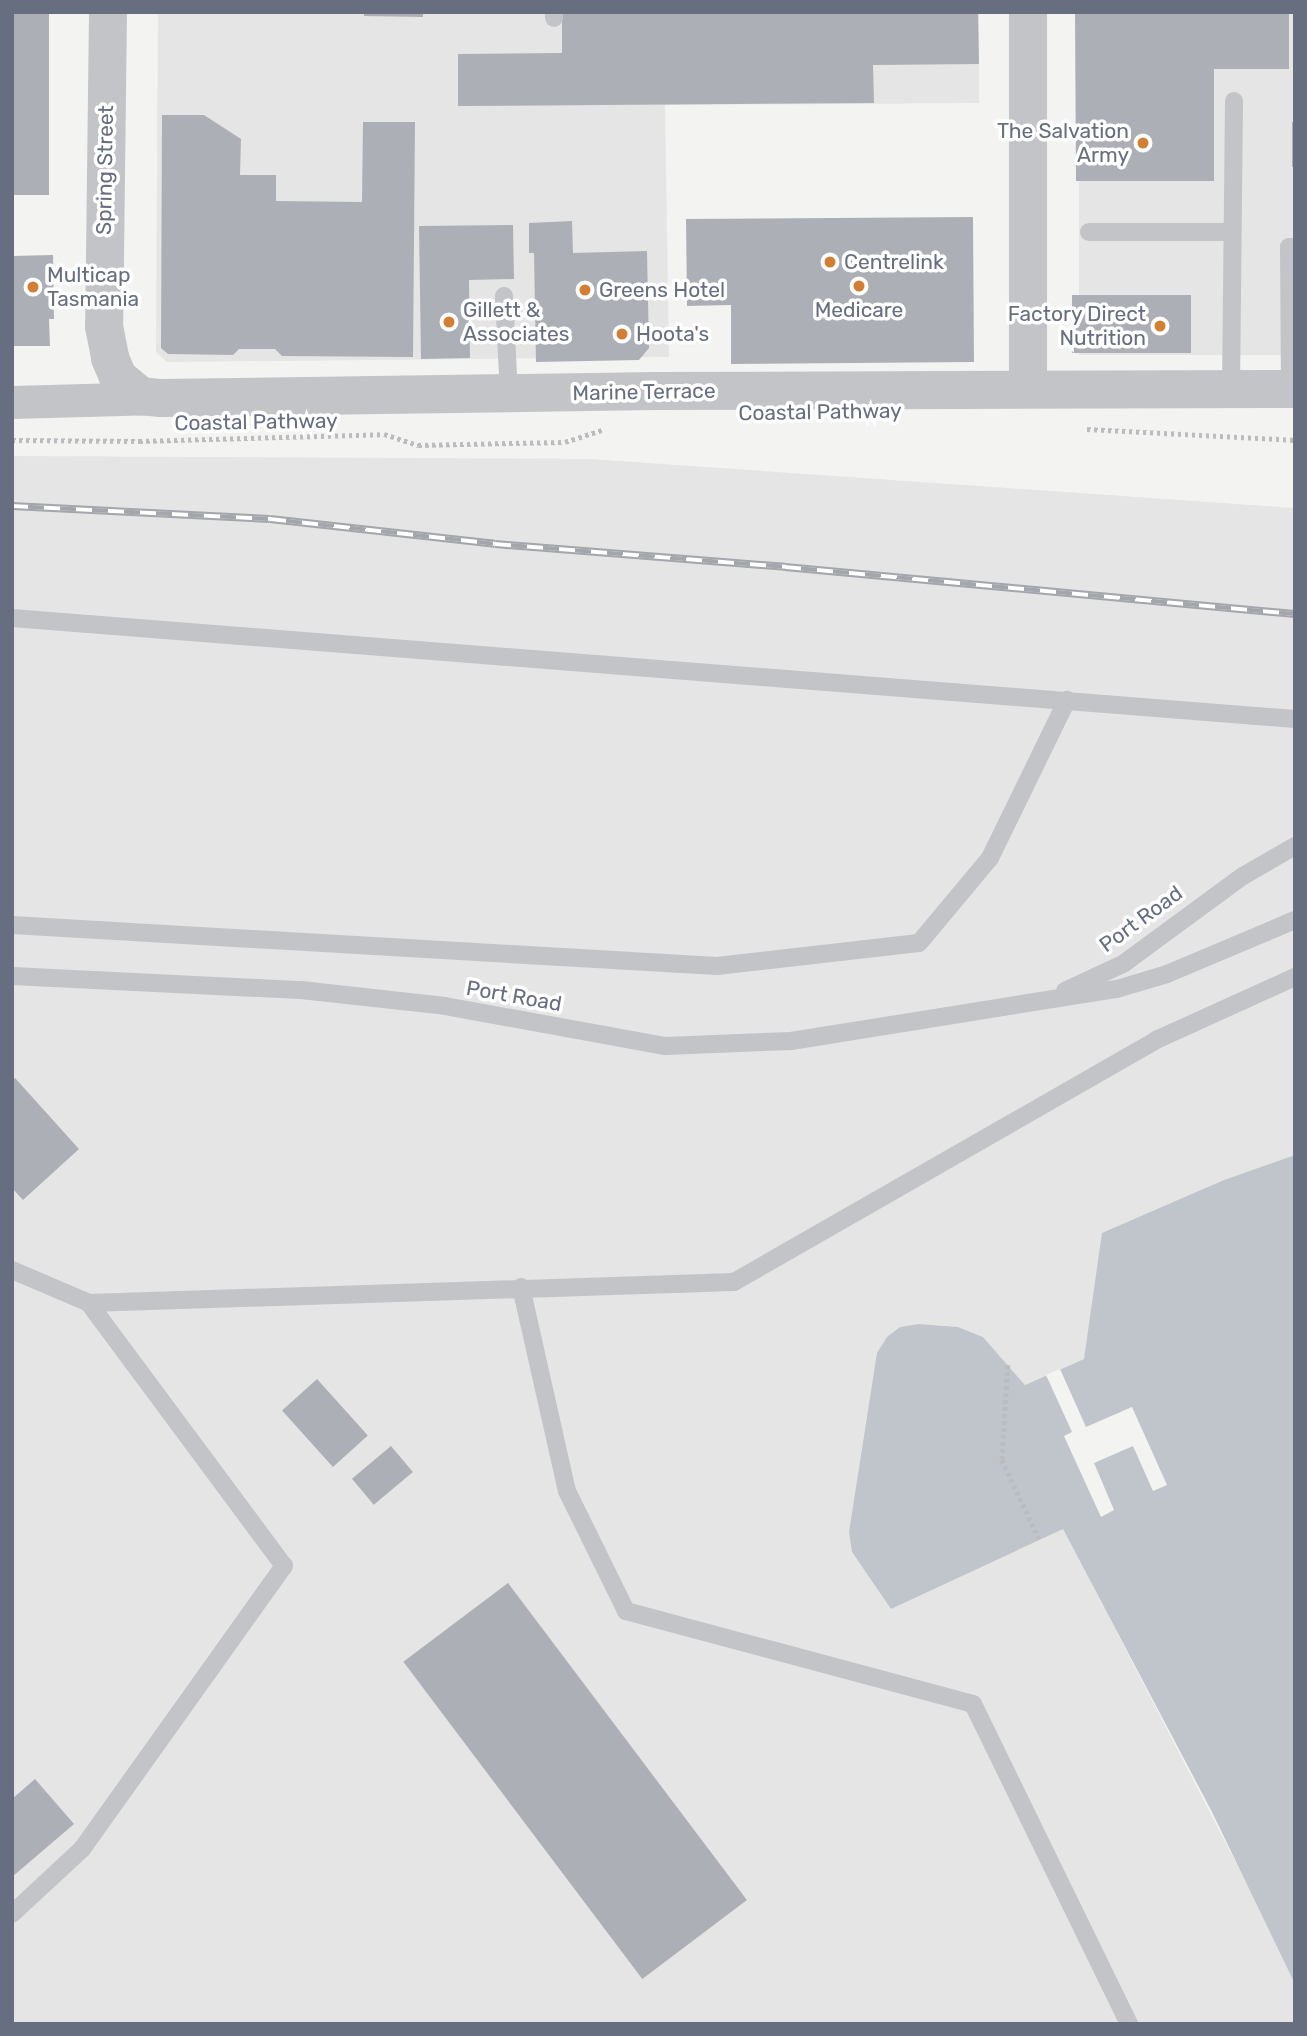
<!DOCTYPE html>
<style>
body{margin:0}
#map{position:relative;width:1307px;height:2036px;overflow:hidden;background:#f3f4f1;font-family:Rubik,sans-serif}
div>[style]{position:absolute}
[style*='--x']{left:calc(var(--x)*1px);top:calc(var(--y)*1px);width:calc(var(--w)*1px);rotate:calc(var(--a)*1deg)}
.built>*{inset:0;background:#e4e5e4;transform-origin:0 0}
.water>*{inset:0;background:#c0c5cc}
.pier>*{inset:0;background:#f3f4f1}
.building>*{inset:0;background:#acb0b6;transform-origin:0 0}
.path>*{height:4.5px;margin-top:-2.25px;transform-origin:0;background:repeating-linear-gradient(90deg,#bbbcbf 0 3.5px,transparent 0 7px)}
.service>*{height:18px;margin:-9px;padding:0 9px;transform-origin:9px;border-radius:9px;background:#c2c4c8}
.minor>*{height:33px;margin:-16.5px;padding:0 16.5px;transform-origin:16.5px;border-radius:16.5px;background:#c2c4c8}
.tertiary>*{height:38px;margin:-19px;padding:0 19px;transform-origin:19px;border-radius:19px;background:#c2c4c8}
.rail>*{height:8px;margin-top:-4px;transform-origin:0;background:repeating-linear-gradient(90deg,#fff 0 16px,#a3a6ac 0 32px);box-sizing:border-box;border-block:2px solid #a3a6ac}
.dots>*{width:19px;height:19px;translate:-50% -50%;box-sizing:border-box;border:4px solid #fff;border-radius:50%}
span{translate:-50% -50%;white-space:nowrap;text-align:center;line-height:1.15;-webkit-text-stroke:7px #fff;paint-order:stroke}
.poi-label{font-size:21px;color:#666e7f}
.right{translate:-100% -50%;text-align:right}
.left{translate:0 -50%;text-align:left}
.street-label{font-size:21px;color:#666e7f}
.frame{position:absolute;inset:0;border:14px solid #666e7f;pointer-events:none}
</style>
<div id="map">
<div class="built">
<div style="clip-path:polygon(158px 12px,979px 12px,979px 103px,665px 105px,669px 357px,167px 362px,156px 352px)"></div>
<div style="left:1079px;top:12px;width:216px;height:343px"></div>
<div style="clip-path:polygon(12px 456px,590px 459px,1295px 508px,1295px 1155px,1224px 1180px,1093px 1308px,1084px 1359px,1025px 1385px,983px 1337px,958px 1327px,919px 1324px,900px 1327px,852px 1552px,891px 1609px,1063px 1528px,1263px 1915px,1295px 1984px,1295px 2024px,12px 2024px)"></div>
</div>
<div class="water">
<div style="clip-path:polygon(1295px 1155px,1295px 1984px,1212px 1812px,1063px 1529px,891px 1609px,852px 1552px,849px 1532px,877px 1353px,887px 1337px,900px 1327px,919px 1324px,958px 1327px,983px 1337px,1025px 1385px,1084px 1359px,1102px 1233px,1224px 1180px)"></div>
</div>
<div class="pier">
<div style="clip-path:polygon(1060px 1369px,1086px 1427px,1132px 1407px,1167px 1485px,1153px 1491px,1133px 1446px,1094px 1463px,1114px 1510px,1101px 1517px,1064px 1436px,1072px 1432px,1046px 1375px)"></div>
</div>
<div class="building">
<div style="left:12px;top:12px;width:37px;height:183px"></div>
<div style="clip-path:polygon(364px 12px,423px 12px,423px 17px,364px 16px)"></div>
<div style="clip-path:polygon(562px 12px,978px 12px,979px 64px,873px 65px,874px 103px,458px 106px,458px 54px,562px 53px)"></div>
<div style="clip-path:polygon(1075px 13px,1289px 13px,1289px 69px,1214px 69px,1214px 181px,1076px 181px)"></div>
<div style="clip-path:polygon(162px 115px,204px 115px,241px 139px,240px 175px,276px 175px,276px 201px,362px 202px,363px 122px,415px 122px,413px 357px,282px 356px,275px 349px,239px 349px,233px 355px,168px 354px,161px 348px)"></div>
<div style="left:1295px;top:122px;width:45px;height:3px;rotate:90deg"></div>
<div style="clip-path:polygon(973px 217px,974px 362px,731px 364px,731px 305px,687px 306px,686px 219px)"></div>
<div style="clip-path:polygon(572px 221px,573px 253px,647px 251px,649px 348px,639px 360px,536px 362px,534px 253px,529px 253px,529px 223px)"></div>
<div style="clip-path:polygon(513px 225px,514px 279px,469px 280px,470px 358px,421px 359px,419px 226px)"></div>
<div style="clip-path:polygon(53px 255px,54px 319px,49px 319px,50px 346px,12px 346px,12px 256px)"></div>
<div style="left:1072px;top:295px;width:119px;height:58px"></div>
<div style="clip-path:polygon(15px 1078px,79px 1149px,23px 1200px,12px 1188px,12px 1081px)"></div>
<div style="left:317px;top:1379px;width:76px;height:47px;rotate:48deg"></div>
<div style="left:391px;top:1446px;width:34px;height:51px;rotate:50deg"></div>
<div style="left:508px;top:1583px;width:397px;height:131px;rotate:53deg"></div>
<div style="clip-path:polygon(35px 1779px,74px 1824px,12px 1877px,12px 1799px)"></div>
</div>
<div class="path">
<div style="--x:1087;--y:429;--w:208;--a:3"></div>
<div style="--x:12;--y:440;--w:127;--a:0.5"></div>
<div style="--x:139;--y:441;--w:245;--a:-1.6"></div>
<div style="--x:384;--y:434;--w:36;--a:18"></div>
<div style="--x:418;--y:445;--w:147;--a:-1.2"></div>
<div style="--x:565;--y:442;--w:40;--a:-18"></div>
<div style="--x:1008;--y:1365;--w:95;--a:93.6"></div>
<div style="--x:1002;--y:1460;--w:87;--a:64.9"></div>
</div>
<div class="service">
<div style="--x:554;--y:12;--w:6;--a:90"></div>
<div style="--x:1089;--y:232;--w:141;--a:0"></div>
<div style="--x:504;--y:296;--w:99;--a:87.1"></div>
<div style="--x:1231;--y:389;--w:288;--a:-89.4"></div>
<div style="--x:1290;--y:389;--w:142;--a:-90.4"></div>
<div style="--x:1289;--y:247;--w:6;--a:0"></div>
<div style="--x:12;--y:618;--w:1287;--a:4.5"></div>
<div style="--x:12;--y:925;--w:706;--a:3.33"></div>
<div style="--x:717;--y:966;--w:203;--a:-6.5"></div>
<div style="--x:919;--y:943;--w:111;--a:-50.1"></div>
<div style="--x:990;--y:858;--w:176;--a:-64"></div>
<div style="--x:12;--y:976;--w:289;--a:2.8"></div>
<div style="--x:301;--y:990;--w:145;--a:6.3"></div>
<div style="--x:445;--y:1006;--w:224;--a:10.3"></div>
<div style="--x:665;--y:1046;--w:126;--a:-2.3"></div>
<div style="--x:791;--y:1041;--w:330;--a:-9.1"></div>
<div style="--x:1117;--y:989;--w:52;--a:-16.7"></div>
<div style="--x:1167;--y:974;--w:139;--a:-22.9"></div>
<div style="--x:1065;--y:991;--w:64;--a:-25"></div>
<div style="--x:1123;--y:964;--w:149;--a:-36.3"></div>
<div style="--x:1243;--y:876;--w:60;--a:-30"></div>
<div style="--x:12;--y:1270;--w:84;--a:23.2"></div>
<div style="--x:89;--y:1303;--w:645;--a:-1.86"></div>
<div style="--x:734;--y:1282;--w:486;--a:-29.8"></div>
<div style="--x:1156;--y:1040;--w:153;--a:-24.4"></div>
<div style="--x:521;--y:1287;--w:209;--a:77.3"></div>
<div style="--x:567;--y:1491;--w:134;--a:63.8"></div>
<div style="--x:626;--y:1611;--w:359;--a:15"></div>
<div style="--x:973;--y:1704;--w:356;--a:64"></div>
<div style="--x:12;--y:1914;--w:96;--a:-42.9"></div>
<div style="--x:82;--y:1849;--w:348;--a:-54.5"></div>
<div style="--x:284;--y:1566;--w:327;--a:-126.6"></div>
</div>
<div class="minor">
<div style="--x:12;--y:402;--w:146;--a:-1.6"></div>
</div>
<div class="tertiary">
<div style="--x:108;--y:12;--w:314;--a:90.7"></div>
<div style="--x:104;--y:326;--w:33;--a:79"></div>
<div style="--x:110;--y:358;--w:21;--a:67"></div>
<div style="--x:118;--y:377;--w:30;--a:40"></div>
<div style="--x:141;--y:396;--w:20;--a:6"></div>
<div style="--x:161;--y:398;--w:495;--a:-0.8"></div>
<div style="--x:656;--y:391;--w:639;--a:-0.18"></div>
<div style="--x:1028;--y:389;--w:377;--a:-90"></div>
</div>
<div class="rail">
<div style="--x:12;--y:506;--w:258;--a:2.9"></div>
<div style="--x:270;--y:519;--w:226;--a:6.3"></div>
<div style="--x:495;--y:544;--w:291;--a:4.5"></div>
<div style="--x:785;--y:567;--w:512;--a:5.27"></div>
</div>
<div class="dots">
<div style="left:1143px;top:143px;background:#d27f33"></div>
<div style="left:830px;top:262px;background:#d27f33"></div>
<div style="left:859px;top:286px;background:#d27f33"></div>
<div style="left:33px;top:287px;background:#d27f33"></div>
<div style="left:585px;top:290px;background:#d27f33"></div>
<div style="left:449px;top:322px;background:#d27f33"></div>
<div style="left:1160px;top:326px;background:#d27f33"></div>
<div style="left:622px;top:334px;background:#d27f33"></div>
</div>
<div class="poi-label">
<span class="right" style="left:1129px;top:143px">The Salvation<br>Army</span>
<span class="left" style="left:844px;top:262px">Centrelink</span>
<span class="left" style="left:47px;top:287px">Multicap<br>Tasmania</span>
<span class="left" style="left:599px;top:290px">Greens Hotel</span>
<span class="left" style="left:463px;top:322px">Gillett &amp;<br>Associates</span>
<span style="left:859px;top:310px">Medicare</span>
<span class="right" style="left:1146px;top:326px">Factory Direct<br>Nutrition</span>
<span class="left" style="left:636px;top:334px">Hoota's</span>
</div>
<div class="street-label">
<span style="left:105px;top:170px;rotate:-89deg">Spring Street</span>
<span style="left:644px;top:392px;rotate:-1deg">Marine Terrace</span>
<span style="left:820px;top:412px;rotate:-1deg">Coastal Pathway</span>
<span style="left:256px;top:422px;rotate:-1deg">Coastal Pathway</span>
<span style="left:1141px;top:919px;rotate:-36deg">Port Road</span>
<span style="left:514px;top:996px;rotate:10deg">Port Road</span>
</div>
<div class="frame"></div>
</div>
